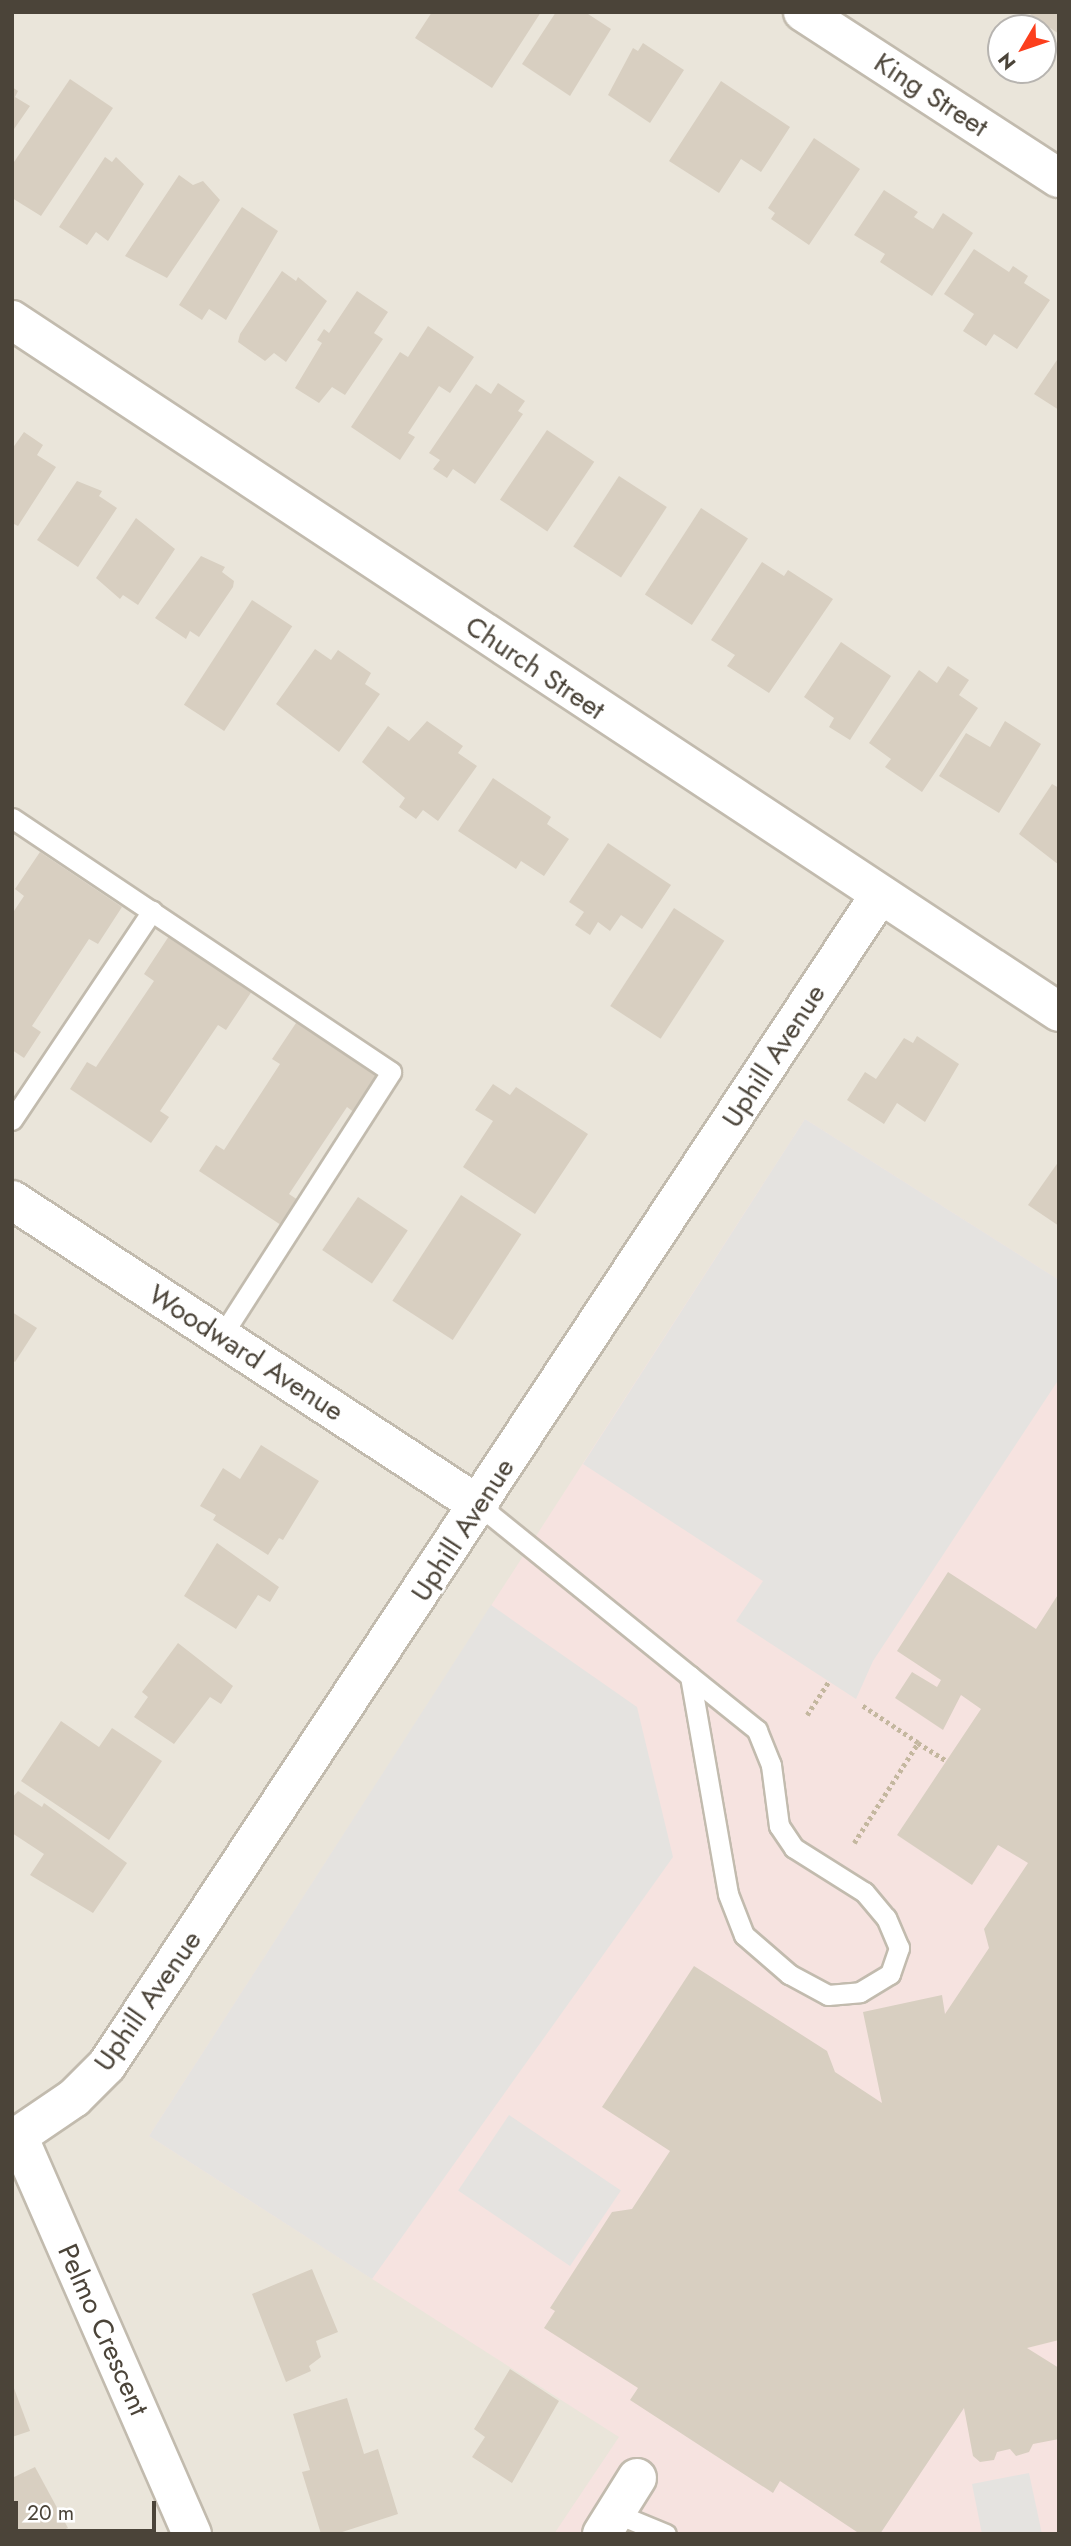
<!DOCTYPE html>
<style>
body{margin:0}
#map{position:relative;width:1071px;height:2546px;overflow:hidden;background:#f6f3ec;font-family:Jost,sans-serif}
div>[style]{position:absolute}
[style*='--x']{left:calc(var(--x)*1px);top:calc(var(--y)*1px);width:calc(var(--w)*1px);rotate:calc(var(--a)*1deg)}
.residential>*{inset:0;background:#eae5da}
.medical>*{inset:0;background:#f6e3e0}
.parking>*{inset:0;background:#e5e3e0;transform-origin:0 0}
.building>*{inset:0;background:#d8cfc1;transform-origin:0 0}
.path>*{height:4.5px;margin-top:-2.25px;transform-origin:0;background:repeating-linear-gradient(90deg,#c4b79f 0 3.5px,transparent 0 7px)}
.roads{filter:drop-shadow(2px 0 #c2bbae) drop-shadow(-2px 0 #c2bbae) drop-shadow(0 2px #c2bbae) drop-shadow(0 -2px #c2bbae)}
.service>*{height:19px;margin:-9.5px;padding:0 9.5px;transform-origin:9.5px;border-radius:9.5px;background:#fff}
.minor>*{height:38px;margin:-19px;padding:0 19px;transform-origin:19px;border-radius:19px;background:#fff}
.tertiary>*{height:38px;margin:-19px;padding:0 19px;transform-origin:19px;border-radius:19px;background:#fff}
span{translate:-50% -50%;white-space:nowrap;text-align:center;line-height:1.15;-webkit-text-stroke:5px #fff;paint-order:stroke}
.street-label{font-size:28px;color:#4b4439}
.frame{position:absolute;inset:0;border:14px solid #4b4439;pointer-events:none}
.north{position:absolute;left:987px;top:14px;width:70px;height:70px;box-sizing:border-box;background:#fff;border:2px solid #b7b4b0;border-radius:50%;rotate:231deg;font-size:19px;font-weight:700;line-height:28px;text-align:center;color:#4b4439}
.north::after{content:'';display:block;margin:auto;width:24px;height:32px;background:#fc3f1d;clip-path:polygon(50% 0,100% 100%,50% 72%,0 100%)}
.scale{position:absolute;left:14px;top:2501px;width:142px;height:32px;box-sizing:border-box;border:4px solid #4b4439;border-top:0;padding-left:9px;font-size:21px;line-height:24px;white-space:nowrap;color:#4b4439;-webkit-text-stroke:5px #fff;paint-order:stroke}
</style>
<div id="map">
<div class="residential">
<div style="clip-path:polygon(evenodd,12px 12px,1059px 12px,1059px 2534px,12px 2534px,12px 12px,1001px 28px,1043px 28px,1043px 70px,1001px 70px,1001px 28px)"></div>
</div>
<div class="medical">
<div style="clip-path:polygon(805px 1119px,1059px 1280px,1059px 2534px,554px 2534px,619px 2437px,149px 2136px)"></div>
</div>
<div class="parking">
<div style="clip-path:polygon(805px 1119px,1059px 1280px,1059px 1379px,873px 1661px,856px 1699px,736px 1621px,763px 1581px,583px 1464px)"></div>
<div style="clip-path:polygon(491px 1605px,637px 1707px,673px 1857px,372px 2279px,149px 2136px)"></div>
<div style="left:509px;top:2115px;width:135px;height:91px;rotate:34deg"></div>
<div style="clip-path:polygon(1029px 2473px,1042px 2534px,982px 2534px,972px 2484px)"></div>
</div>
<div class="building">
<div style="clip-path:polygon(432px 12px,541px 12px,492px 88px,415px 38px)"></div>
<div style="clip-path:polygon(556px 12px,585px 12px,611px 29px,570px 96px,522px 64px)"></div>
<div style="clip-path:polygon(1027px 12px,1059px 12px,1059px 34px)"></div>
<div style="clip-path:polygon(643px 43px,684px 70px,650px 123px,608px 95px,633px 48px,638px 51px)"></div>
<div style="clip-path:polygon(70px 79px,113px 108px,41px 216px,12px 198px,12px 165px)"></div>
<div style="clip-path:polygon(721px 81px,790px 127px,761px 172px,741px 159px,719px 193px,669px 161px)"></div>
<div style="clip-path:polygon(12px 87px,18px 91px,15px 97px,30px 106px,12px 132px)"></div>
<div style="clip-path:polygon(814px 138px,860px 169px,809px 245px,771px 219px,775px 213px,768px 208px)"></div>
<div style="clip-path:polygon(105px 157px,112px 162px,116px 157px,144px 184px,108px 241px,96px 232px,87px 245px,59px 227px)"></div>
<div style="clip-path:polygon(179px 175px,193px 185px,203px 181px,220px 200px,167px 278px,125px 256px)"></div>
<div style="clip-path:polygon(884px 190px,918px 212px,914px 217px,933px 229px,943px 213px,973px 233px,932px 296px,880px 262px,885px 254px,854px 235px)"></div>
<div style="clip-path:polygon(242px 207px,278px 231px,226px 320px,209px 309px,202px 320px,179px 305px)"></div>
<div style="clip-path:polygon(974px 249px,1009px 272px,1013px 266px,1028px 276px,1024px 283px,1050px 300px,1017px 349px,994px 334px,986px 346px,963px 331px,974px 314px,944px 294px)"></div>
<div style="clip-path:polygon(282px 271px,296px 281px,298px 277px,327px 301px,286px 362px,274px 353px,265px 361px,238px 342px,240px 334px)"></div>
<div style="clip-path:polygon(357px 291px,388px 312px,374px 333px,383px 339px,345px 395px,332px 387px,319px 403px,295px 388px,322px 343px,317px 340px,324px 329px,329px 333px)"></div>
<div style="clip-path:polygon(428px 326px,474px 357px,450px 393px,439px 386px,408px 433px,415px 437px,400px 460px,351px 427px,400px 352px,408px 357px)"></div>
<div style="clip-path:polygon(1059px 357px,1059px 410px,1034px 394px)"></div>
<div style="clip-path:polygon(498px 383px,525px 401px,518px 411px,523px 414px,475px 484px,453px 469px,447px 478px,433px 469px,440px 460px,429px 453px,476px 384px,491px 394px)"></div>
<div style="left:547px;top:430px;width:57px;height:84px;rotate:34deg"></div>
<div style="clip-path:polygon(24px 432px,43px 445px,37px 455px,56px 467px,18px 526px,12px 523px,12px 449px)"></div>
<div style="left:619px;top:476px;width:57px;height:84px;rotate:33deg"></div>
<div style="clip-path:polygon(77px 481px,102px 491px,99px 496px,117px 508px,78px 567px,37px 540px)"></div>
<div style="left:701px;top:508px;width:56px;height:103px;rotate:33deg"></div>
<div style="clip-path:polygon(136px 518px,175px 549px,138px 605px,123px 595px,120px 599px,96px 578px)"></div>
<div style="clip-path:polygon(201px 556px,225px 567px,222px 572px,234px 581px,233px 587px,199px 637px,190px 631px,186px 639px,155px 618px)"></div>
<div style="clip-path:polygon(762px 562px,784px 576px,788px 570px,833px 599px,769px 693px,727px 666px,735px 655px,711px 640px)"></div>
<div style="left:252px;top:600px;width:48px;height:125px;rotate:33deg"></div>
<div style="clip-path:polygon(841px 642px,891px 676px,850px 740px,829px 727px,834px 718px,804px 697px)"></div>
<div style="clip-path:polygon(315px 649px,331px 660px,338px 650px,371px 673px,365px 684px,380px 694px,339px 752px,276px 704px)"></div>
<div style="clip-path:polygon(948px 666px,969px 680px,959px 695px,978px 708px,922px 792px,885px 767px,891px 759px,869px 743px,919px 670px,937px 683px)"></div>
<div style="clip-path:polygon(427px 721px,463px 746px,458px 753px,477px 766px,438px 821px,423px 810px,416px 819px,399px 807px,405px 798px,362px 762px,388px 726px,409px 741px)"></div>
<div style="clip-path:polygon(1005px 721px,1041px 744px,999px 813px,939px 776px,966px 733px,990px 747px)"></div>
<div style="clip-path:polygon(493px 778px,551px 817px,547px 824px,569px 839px,544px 876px,521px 861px,516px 869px,458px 831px)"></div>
<div style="clip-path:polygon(1052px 784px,1059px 788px,1059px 865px,1019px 834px)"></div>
<div style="clip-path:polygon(608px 843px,671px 885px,642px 929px,621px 915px,610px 931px,598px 922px,590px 935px,575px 925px,584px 912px,569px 902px)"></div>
<div style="clip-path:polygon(40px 852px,122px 907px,98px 944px,89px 939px,32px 1026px,41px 1032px,24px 1058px,12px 1050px,12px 914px,24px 896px,15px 889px)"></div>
<div style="left:674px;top:908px;width:60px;height:117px;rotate:33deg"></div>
<div style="clip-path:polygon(169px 936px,252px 991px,226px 1030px,218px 1025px,160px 1111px,169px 1117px,151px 1143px,70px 1089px,87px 1062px,96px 1067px,154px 981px,144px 974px)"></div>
<div style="clip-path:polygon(298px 1020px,381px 1075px,355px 1113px,347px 1107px,289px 1194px,298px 1200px,281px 1225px,199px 1171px,216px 1145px,224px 1150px,280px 1064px,272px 1059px)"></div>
<div style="clip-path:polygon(917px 1036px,959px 1064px,925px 1122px,897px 1103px,884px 1124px,847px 1100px,865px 1072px,876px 1079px,904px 1038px,913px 1043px)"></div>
<div style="clip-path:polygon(493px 1084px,510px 1095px,516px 1087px,588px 1134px,535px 1214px,463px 1167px,493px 1121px,475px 1110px)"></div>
<div style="clip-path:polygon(1059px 1161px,1059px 1226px,1028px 1205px)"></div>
<div style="left:461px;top:1195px;width:72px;height:126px;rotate:33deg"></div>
<div style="left:358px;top:1197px;width:60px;height:64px;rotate:34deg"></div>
<div style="clip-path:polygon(12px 1312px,37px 1328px,15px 1362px,12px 1360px)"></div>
<div style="clip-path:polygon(261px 1445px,319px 1481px,283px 1540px,279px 1538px,268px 1555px,213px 1520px,216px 1515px,200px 1506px,223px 1468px,240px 1479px)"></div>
<div style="clip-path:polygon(217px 1543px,279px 1587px,270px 1602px,258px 1595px,236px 1629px,184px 1596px)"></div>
<div style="clip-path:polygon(948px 1572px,1036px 1629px,1059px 1593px,1059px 2340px,1027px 2348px,1059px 2368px,1059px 2439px,1033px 2444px,1029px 2452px,1016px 2456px,1010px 2449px,997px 2452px,994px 2460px,980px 2462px,973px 2456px,964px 2408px,880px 2534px,860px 2534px,780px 2481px,773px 2493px,630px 2400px,638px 2388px,544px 2328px,555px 2311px,550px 2308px,612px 2212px,632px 2209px,670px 2151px,602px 2107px,694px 1966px,827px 2051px,835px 2072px,882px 2103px,863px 2012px,942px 1995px,945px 2014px,989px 1948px,984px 1929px,1028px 1863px,998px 1845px,972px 1885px,897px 1835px,981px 1709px,961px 1695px,943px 1730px,895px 1698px,912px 1672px,937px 1687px,941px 1680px,897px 1651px)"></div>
<div style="clip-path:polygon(178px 1643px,233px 1686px,221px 1704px,210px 1697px,174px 1744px,134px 1717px,148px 1697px,142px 1692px)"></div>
<div style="clip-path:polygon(61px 1721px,99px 1747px,112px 1728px,162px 1761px,109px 1840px,21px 1781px)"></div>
<div style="clip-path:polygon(18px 1791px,42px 1807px,44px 1803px,127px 1863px,93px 1913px,30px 1875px,44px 1854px,12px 1833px,12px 1798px)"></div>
<div style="clip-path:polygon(312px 2269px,338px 2332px,316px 2341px,321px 2357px,309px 2366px,311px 2371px,286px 2382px,252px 2294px)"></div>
<div style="clip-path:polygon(510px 2369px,559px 2401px,512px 2483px,472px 2457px,485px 2437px,474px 2429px)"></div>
<div style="clip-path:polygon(12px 2383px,30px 2431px,12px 2437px)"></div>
<div style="clip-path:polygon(347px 2398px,364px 2454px,378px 2449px,398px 2514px,336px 2534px,321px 2534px,302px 2472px,310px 2470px,293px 2414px)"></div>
<div style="clip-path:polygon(35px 2467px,68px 2528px,54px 2534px,12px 2534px,12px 2478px)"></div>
</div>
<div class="path">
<div style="--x:807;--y:1715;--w:40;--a:-57.1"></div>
<div style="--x:918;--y:1743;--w:34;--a:32"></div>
<div style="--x:854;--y:1843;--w:119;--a:-57.4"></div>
<div style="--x:918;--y:1743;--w:69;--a:-146.3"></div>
</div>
<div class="roads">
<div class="service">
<div style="--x:12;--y:818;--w:456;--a:33.8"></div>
<div style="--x:391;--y:1072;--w:315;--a:122.7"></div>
<div style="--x:12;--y:1120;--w:252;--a:-56.2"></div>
<div style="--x:480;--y:1506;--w:270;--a:39"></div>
<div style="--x:690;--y:1676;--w:221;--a:80.1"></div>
<div style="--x:728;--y:1894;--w:44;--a:68.7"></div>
<div style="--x:744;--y:1935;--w:60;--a:40.9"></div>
<div style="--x:789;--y:1974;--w:44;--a:28.3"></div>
<div style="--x:828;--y:1995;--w:32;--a:-5"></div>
<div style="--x:860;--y:1992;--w:35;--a:-31"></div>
<div style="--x:890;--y:1974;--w:28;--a:-71"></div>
<div style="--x:899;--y:1948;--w:33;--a:-113"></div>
<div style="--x:886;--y:1918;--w:34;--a:-130"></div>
<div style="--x:864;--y:1892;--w:83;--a:-147.8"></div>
<div style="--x:794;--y:1848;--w:27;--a:-124"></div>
<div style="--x:779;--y:1826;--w:62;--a:-97.5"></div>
<div style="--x:771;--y:1765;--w:38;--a:-112"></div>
<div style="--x:757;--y:1730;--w:86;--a:-141.1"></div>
<div style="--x:615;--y:2513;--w:55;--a:22.4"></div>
</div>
<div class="minor">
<div style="--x:803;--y:12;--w:305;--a:33"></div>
<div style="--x:12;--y:1200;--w:559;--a:33.18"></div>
<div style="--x:602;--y:2534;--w:66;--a:-58"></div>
</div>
<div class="tertiary">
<div style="--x:12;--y:320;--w:1255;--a:33.46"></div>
<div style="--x:192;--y:2534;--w:434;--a:-113.6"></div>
<div style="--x:18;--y:2136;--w:68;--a:-34.2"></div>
<div style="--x:74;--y:2098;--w:47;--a:-45"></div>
<div style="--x:107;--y:2065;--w:1401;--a:-56.56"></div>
</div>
</div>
<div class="street-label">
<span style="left:931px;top:95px;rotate:33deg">King Street</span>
<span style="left:535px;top:668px;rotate:34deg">Church Street</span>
<span style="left:774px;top:1056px;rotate:-57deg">Uphill Avenue</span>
<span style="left:246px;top:1353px;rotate:33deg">Woodward Avenue</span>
<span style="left:463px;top:1530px;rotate:-57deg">Uphill Avenue</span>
<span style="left:148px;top:2001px;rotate:-55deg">Uphill Avenue</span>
<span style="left:103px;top:2330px;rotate:66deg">Pelmo Crescent</span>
</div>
<div class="frame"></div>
<div class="north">N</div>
<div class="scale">20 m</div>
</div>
